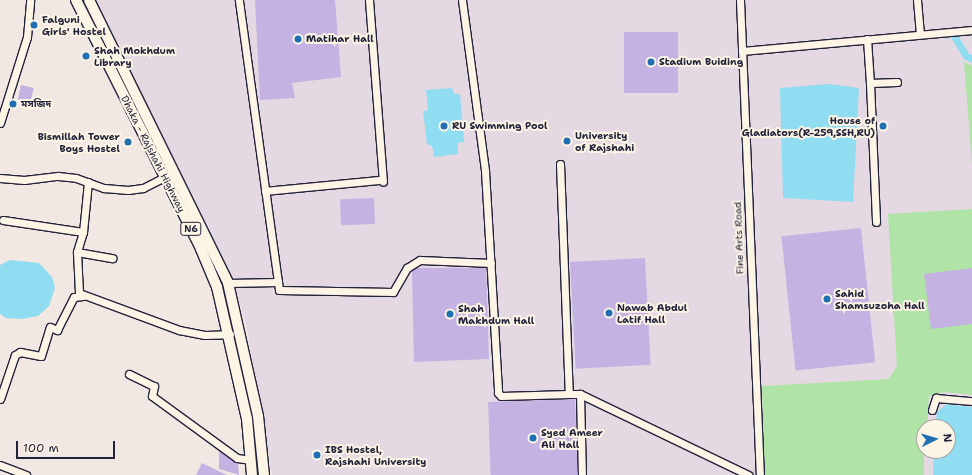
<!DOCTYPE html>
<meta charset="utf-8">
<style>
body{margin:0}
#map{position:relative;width:972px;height:475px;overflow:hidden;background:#f1e8e4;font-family:"Shantell Sans","Noto Sans Bengali",sans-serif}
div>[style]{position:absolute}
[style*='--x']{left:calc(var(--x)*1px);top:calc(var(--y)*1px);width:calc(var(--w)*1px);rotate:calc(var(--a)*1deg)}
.built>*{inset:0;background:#e4d8e3}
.green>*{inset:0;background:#afe4a6}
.water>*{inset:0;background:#90dcf0}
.canal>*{height:7px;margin:-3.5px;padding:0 3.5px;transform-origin:3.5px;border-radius:3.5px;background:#90dcf0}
.building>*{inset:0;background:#c4b2e2;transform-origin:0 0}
.roads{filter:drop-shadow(1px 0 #22223b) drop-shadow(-1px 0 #22223b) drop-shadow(0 1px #22223b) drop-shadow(0 -1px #22223b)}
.minor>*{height:7px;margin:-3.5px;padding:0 3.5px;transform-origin:3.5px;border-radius:3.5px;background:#fcf5e5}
.highway>*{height:10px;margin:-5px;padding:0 5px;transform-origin:5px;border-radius:5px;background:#fcf5e5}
.dots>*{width:11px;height:11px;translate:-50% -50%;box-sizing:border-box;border:2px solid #fcf5e5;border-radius:50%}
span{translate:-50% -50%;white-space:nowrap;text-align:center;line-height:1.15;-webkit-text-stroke:4px #fcf5e5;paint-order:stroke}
.shield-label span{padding:1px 3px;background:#fcf5e5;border:1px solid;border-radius:3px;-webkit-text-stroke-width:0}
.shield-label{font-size:9px;color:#22223b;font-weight:700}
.poi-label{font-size:10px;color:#22223b;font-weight:700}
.left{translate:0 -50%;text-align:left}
.right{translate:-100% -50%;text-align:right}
.street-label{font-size:10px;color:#22223b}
.north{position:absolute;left:916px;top:419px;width:40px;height:40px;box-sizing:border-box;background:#fcf5e5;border:1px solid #a5a1a1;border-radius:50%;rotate:85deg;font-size:11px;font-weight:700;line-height:16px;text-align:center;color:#22223b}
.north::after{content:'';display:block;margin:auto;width:14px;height:18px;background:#1f6fb2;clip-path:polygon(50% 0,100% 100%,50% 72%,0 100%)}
.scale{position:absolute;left:16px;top:441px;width:99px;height:18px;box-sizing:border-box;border:2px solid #22223b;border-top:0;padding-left:5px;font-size:12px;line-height:14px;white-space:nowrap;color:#22223b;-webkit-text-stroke:3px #fcf5e5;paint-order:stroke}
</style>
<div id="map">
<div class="built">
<div style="clip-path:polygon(evenodd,93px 0,972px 0,972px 475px,272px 475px,246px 324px,233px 283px,93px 0,924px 427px,948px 427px,948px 451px,924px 451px,924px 427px)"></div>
</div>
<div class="green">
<div style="clip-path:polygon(964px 62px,972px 66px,972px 165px)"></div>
<div style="clip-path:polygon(972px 209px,972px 395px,945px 392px,929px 396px,927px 427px,924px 427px,924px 475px,765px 475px,762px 386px,889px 379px,897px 366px,888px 214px)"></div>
</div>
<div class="water">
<div style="clip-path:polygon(829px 84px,859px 88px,853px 202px,783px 198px,780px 88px)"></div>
<div style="clip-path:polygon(452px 88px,454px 94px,460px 94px,464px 142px,458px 143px,458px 154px,434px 157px,432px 146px,427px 144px,423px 111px,428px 110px,426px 90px)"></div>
<div style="clip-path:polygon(10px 260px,39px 263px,52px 277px,55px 288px,49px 306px,38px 316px,21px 319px,6px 318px,0 314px,0 265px)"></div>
<div style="clip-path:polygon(947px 404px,972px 407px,972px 475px,933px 475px,934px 451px,948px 451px,948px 427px,935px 427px,937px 412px)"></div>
</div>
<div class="canal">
<div style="--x:951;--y:31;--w:29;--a:59"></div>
<div style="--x:966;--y:56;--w:7;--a:27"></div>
</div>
<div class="building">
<div style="clip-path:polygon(255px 0,335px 0,341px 77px,292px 83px,295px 98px,260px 100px)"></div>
<div style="left:624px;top:32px;width:54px;height:61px"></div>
<div style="left:21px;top:85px;width:13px;height:15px;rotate:13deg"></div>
<div style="left:374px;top:198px;width:26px;height:34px;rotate:88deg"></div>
<div style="left:861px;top:228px;width:135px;height:80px;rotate:84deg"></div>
<div style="left:645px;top:258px;width:107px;height:75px;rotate:87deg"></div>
<div style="clip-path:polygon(417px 268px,486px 268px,489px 359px,414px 362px,412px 271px)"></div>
<div style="clip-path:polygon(972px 268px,972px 324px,931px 329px,924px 274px)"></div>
<div style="left:575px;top:399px;width:76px;height:87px;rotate:88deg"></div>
<div style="clip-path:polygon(219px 451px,238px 463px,239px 475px,219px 469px)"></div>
<div style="clip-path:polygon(202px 463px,227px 475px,196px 475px)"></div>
</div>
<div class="roads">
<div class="minor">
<div style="--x:369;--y:0;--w:182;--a:85.6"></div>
<div style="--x:462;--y:0;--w:173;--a:82.3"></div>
<div style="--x:485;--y:171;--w:222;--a:86.6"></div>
<div style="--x:498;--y:393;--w:4;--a:45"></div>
<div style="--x:501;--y:396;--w:68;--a:-1.7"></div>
<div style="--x:740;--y:0;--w:475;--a:87.6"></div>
<div style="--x:917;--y:0;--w:34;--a:85"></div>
<div style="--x:867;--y:39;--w:44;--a:86.1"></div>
<div style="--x:870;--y:83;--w:27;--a:-2"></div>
<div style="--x:742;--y:51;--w:231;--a:-5.2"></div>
<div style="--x:870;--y:83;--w:139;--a:87.5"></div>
<div style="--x:0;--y:123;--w:90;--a:-72.6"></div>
<div style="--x:27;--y:37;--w:37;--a:-85"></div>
<div style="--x:560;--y:164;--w:230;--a:87.8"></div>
<div style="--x:569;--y:394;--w:11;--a:0"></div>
<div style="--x:580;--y:394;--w:81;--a:88.6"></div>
<div style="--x:0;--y:178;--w:24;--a:5"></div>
<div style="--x:24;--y:180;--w:34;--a:-7"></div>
<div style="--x:58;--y:176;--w:18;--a:6"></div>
<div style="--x:76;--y:178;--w:30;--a:20"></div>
<div style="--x:104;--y:188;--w:24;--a:5"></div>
<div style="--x:128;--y:190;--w:15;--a:-8"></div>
<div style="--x:143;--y:188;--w:29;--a:-27"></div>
<div style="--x:88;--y:182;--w:50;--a:95.7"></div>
<div style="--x:83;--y:232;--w:21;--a:107"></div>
<div style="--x:77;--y:252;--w:41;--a:87.2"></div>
<div style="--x:79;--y:293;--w:107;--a:20.3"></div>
<div style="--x:179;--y:330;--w:26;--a:11"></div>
<div style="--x:205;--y:335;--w:25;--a:-2"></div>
<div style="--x:265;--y:191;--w:116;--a:-5.5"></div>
<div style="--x:3;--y:220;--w:81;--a:8.5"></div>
<div style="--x:77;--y:252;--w:36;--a:10"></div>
<div style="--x:278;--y:282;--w:8;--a:83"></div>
<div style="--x:279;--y:290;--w:114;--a:1"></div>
<div style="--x:393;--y:292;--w:28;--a:-60"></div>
<div style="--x:407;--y:268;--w:15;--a:-32"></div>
<div style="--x:420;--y:260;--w:71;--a:2.4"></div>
<div style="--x:228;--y:283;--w:50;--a:-1.1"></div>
<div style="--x:278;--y:282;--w:285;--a:-97.9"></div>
<div style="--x:129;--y:374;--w:28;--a:26"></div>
<div style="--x:154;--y:386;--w:10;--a:101"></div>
<div style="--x:152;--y:396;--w:105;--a:36.1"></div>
<div style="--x:237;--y:458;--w:14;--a:8"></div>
<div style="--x:580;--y:394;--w:187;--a:25.7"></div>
<div style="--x:0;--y:399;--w:46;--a:-71.2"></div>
<div style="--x:15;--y:355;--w:6;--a:-31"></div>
<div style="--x:20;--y:352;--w:21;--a:11"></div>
<div style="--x:41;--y:356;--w:30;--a:-73"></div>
<div style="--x:50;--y:327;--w:8;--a:23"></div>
<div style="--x:57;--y:330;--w:37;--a:-63"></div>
<div style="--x:74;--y:297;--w:9;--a:-6"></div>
<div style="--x:932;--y:410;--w:13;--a:-72"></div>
<div style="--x:936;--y:398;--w:36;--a:5"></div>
<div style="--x:0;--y:465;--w:28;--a:21"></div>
</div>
<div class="highway">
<div style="--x:76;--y:0;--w:279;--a:63.3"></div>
<div style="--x:201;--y:249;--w:41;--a:67.2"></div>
<div style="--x:217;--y:287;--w:135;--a:77.2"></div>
<div style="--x:247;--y:419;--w:56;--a:84.9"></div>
<div style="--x:89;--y:0;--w:315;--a:63.8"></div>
<div style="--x:228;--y:283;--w:136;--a:77.3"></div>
<div style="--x:258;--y:416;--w:59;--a:84.2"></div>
</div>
</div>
<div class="dots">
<div style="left:34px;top:25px;background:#1f6fb2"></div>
<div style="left:298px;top:39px;background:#1f6fb2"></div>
<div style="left:86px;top:56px;background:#1f6fb2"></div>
<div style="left:651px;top:62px;background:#1f6fb2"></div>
<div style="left:13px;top:104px;background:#1f6fb2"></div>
<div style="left:444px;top:126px;background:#1f6fb2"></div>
<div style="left:883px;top:126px;background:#1f6fb2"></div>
<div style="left:567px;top:141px;background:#1f6fb2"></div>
<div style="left:128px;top:142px;background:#1f6fb2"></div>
<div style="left:827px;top:299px;background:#1f6fb2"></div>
<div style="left:609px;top:313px;background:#1f6fb2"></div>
<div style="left:450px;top:314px;background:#1f6fb2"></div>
<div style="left:533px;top:438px;background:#1f6fb2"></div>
<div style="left:317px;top:455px;background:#1f6fb2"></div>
</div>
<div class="shield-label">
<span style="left:191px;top:229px">N6</span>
</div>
<div class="poi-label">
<span class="left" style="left:42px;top:25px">Falguni<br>Girls' Hostel</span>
<span class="left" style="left:306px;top:39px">Matihar Hall</span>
<span class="left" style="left:94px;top:56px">Shah Mokhdum<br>Library</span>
<span class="left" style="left:659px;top:62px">Stadium Buiding</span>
<span class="left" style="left:21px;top:104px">মসজিদ</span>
<span class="right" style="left:875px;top:126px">House of<br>Gladiators(R-259,SSH,RU)</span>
<span class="left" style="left:452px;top:126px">RU Swimming Pool</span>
<span class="left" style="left:575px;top:141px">University<br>of Rajshahi</span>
<span class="right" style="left:120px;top:142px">Bismillah Tower<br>Boys Hostel</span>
<span class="left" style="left:835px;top:299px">Sahid<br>Shamsuzoha Hall</span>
<span class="left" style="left:617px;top:313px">Nawab Abdul<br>Latif Hall</span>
<span class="left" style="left:458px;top:314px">Shah<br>Makhdum Hall</span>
<span class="left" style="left:541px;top:438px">Syed Ameer<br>Ali Hall</span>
<span class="left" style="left:325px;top:455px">IBS Hostel,<br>Rajshahi University</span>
</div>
<div class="street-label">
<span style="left:153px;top:154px;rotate:63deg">Dhaka - Rajshahi Highway</span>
<span style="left:739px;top:238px;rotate:-92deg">Fine Arts Road</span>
</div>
<div class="north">N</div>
<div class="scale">100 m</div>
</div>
